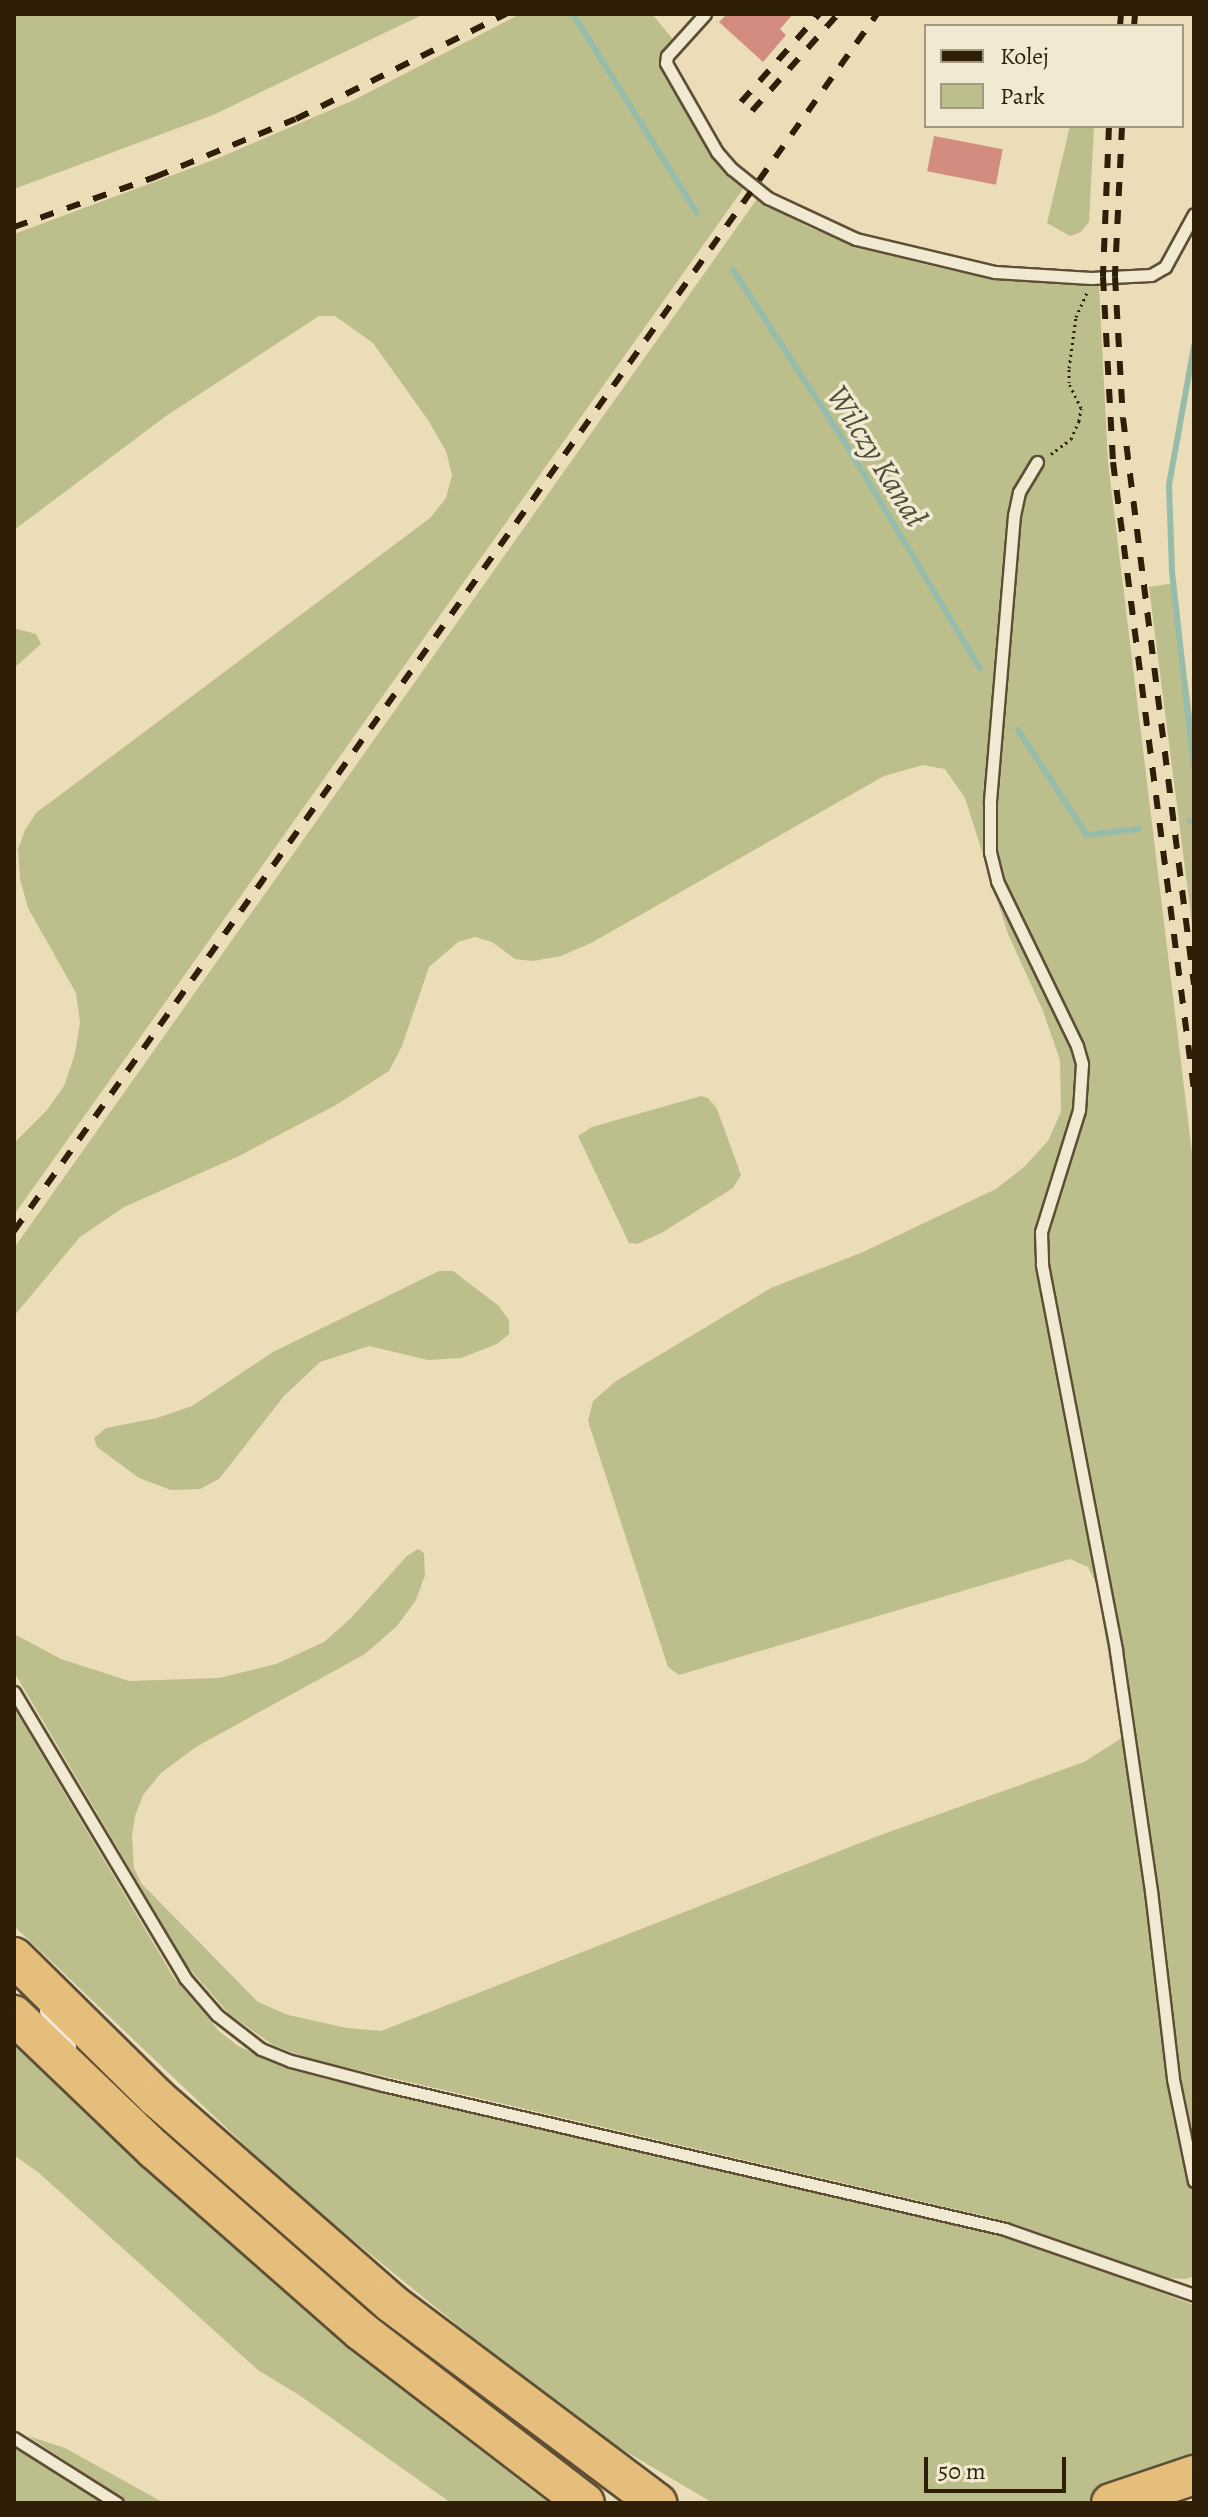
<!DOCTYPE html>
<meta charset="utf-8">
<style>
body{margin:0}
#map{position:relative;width:1208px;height:2517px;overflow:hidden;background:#eaddb8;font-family:Alegreya,serif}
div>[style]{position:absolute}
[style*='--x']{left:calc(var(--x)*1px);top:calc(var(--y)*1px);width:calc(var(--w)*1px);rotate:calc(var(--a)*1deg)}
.green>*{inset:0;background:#bcbf8b}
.stream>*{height:6px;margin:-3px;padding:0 3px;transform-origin:3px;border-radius:3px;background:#98bcab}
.building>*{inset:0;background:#d28d80;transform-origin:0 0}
.path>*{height:3px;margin-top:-1.5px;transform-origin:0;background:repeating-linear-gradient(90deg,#2f1f09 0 2px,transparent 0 6px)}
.roads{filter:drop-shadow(2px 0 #5e4e35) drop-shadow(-2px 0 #5e4e35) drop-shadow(0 2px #5e4e35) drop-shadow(0 -2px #5e4e35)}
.service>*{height:11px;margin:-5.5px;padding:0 5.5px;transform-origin:5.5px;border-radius:5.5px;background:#f1e9d1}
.motorway>*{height:38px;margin:-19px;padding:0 19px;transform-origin:19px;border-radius:19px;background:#e5be7c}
.rail>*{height:6px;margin-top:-3px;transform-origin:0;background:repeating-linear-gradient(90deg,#2f1f09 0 14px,transparent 0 28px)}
span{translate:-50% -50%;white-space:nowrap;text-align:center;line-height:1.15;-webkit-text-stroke:7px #f1e9d1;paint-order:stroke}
.water-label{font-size:32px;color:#4e4e3a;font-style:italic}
.frame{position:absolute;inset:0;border:16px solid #2f1f09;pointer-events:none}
.legend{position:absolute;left:924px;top:24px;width:260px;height:104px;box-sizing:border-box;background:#f1e9d1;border:2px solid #a39881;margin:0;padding:10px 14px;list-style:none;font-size:24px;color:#2f1f09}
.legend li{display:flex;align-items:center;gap:16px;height:40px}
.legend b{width:40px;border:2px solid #a39881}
.scale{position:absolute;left:924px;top:2457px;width:142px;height:36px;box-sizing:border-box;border:4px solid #2f1f09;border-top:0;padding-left:10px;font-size:24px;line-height:28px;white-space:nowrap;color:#2f1f09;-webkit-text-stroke:6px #f1e9d1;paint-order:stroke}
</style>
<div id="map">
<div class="green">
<div style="clip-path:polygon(14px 14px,424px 14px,213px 115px,14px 189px)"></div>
<div style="clip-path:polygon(520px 14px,652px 14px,675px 42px,659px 58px,660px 64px,710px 153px,743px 189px,14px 1215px,14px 1143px,47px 1110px,64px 1086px,75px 1054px,80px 1022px,76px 993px,28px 908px,20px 879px,18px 849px,25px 830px,36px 813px,430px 518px,446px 498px,452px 475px,446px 451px,428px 420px,373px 343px,335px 316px,319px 316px,166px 416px,14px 530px,14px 234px,216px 159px,354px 100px)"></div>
<div style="clip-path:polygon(1070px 126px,1094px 126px,1089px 222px,1081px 232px,1070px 236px,1047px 223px)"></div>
<div style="clip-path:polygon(757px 199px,808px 227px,859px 247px,936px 267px,999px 280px,1099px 285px,1108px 462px,1194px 1169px,1194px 2276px,1186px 2279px,1168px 2278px,1006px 2221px,310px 2059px,273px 2045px,229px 2014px,188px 1967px,14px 1672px,14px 1634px,61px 1659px,129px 1681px,219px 1678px,276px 1664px,324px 1642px,351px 1618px,407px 1556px,418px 1549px,424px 1553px,425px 1575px,416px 1600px,397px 1626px,365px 1654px,196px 1747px,161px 1773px,143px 1795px,135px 1816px,132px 1836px,134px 1868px,141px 1883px,258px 2002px,288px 2015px,347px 2028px,381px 2031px,878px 1836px,1084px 1762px,1122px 1738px,1097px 1585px,1088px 1567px,1070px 1559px,679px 1675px,668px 1667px,588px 1421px,593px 1401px,616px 1381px,771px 1288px,863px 1252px,996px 1189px,1024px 1167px,1048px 1141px,1061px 1112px,1060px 1060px,1043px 1011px,1008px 934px,965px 798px,945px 769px,923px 765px,884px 776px,593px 942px,561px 956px,533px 961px,515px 959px,492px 942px,475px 937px,458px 942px,429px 967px,402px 1046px,389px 1071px,336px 1105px,239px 1156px,124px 1207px,80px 1237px,14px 1316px,14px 1248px)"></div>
<div style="clip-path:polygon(1174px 583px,1194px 730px,1194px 939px,1149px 587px)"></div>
<div style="clip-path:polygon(14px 628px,36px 634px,41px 644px,14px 668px)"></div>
<div style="clip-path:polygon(701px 1096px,708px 1098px,717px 1109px,741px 1175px,733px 1188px,663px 1232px,637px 1244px,629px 1243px,578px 1136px,592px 1127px)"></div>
<div style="clip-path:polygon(439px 1271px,453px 1271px,499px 1306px,509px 1320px,509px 1334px,497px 1344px,461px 1358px,428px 1360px,369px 1346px,320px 1362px,284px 1396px,219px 1479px,200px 1489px,171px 1490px,139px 1478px,97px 1447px,94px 1438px,106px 1428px,157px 1418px,192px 1406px,273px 1352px)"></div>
<div style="clip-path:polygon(14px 1708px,174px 1978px,219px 2031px,238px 2046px,289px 2069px,334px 2081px,979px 2230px,1060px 2254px,1194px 2305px,1194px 2463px,1083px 2503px,713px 2503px,620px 2448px,520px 2376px,294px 2192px,14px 1926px)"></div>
<div style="clip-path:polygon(14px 2040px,199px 2215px,357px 2355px,549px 2503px,451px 2503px,299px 2395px,258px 2370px,39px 2173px,14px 2155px)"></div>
<div style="clip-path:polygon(28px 2436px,65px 2448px,164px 2503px,130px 2503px)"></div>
<div style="clip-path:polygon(14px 2446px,19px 2449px,104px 2503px,14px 2503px)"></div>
</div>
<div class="stream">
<div style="--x:573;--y:14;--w:234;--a:58.1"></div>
<div style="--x:733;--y:270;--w:198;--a:57"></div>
<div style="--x:841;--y:436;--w:270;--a:59.1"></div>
<div style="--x:1194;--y:346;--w:141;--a:100.2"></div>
<div style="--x:1169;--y:485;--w:87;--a:88"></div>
<div style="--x:1172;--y:572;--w:197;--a:83.6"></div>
<div style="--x:1018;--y:730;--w:126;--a:56.7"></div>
<div style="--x:1087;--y:835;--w:52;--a:-6.6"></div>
<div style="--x:1190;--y:821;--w:4;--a:0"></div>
</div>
<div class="building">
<div style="clip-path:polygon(727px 14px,793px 14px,780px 29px,786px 35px,763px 62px,719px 22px)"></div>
<div style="left:934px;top:136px;width:70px;height:36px;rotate:11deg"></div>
</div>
<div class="path">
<div style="--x:1051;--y:454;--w:25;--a:-37"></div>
<div style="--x:1071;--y:439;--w:20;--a:-66"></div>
<div style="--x:1079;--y:421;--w:13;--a:-81"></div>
<div style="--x:1081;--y:408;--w:28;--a:-116"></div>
<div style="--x:1069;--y:383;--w:15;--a:-90"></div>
<div style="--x:1069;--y:368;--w:51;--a:-82.2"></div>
<div style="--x:1076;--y:317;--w:27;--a:-66"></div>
</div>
<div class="roads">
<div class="service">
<div style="--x:705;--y:14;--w:57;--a:132.1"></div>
<div style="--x:667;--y:56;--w:7;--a:98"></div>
<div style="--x:666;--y:63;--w:103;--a:60.2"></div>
<div style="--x:717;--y:152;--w:23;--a:49"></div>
<div style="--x:732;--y:169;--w:46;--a:38.9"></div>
<div style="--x:768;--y:198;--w:97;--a:25"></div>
<div style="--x:856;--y:239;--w:143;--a:13.4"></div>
<div style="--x:995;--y:272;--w:96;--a:3.6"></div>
<div style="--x:1091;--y:278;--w:60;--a:-2.9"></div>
<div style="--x:1151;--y:275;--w:16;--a:-30"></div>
<div style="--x:1165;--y:267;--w:60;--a:-61.3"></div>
<div style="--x:1037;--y:462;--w:35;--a:121"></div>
<div style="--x:1019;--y:492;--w:24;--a:102"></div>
<div style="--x:1014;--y:515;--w:289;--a:94.8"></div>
<div style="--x:990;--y:803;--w:49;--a:90"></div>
<div style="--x:990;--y:852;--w:30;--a:76"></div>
<div style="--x:997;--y:881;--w:183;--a:64.1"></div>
<div style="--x:1077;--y:1046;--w:19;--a:74"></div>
<div style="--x:1082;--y:1064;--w:46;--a:93.7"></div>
<div style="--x:1079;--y:1110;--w:128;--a:107.3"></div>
<div style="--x:1041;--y:1232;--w:33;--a:88"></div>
<div style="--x:1042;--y:1265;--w:393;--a:79.1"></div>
<div style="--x:1116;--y:1651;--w:243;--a:81.7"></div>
<div style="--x:1151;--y:1891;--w:189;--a:83.3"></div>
<div style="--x:1173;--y:2079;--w:104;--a:78.4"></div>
<div style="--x:14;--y:1692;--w:333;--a:59.1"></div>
<div style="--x:185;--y:1978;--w:49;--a:49.1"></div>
<div style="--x:217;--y:2015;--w:56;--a:37.7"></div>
<div style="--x:261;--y:2049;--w:32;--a:22"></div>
<div style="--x:291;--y:2061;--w:95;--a:14.6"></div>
<div style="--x:383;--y:2085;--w:638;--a:13.03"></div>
<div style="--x:1005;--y:2229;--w:200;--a:19.2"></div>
<div style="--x:45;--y:2011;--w:43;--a:54.5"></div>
<div style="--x:14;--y:2438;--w:122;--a:32.3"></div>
</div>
<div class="motorway">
<div style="--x:14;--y:1957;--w:201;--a:44.6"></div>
<div style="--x:157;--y:2098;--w:311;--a:41.2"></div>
<div style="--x:391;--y:2303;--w:333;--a:36.9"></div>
<div style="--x:14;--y:2015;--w:195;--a:43.8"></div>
<div style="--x:155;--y:2150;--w:274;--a:41.3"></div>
<div style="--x:361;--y:2331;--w:282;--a:37.5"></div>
<div style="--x:1111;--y:2503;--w:88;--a:-18.6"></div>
</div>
</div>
<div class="rail">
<div style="--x:1120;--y:26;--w:12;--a:-85"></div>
<div style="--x:1134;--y:26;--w:12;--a:-85"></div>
<div style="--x:741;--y:102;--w:118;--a:-48.4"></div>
<div style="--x:752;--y:111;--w:130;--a:-48.4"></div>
<div style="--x:1109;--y:126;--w:151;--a:92.3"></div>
<div style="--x:1103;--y:277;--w:185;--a:86.9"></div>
<div style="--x:1113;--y:462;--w:633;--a:82.65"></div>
<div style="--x:1122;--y:126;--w:151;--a:92.7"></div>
<div style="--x:1115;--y:277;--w:141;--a:86.8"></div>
<div style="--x:1123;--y:418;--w:571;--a:82.86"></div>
<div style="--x:14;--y:227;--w:150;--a:-19.5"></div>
<div style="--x:155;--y:177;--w:152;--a:-22.4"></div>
<div style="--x:296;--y:119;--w:235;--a:-26.6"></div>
<div style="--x:14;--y:1231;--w:1492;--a:-54.66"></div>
</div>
<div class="water-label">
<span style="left:877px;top:456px;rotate:58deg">Wilczy Kanał</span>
</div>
<div class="frame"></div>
<ul class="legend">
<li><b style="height:10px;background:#2f1f09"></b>Kolej</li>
<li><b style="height:22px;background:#bcbf8b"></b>Park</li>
</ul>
<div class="scale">50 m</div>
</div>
